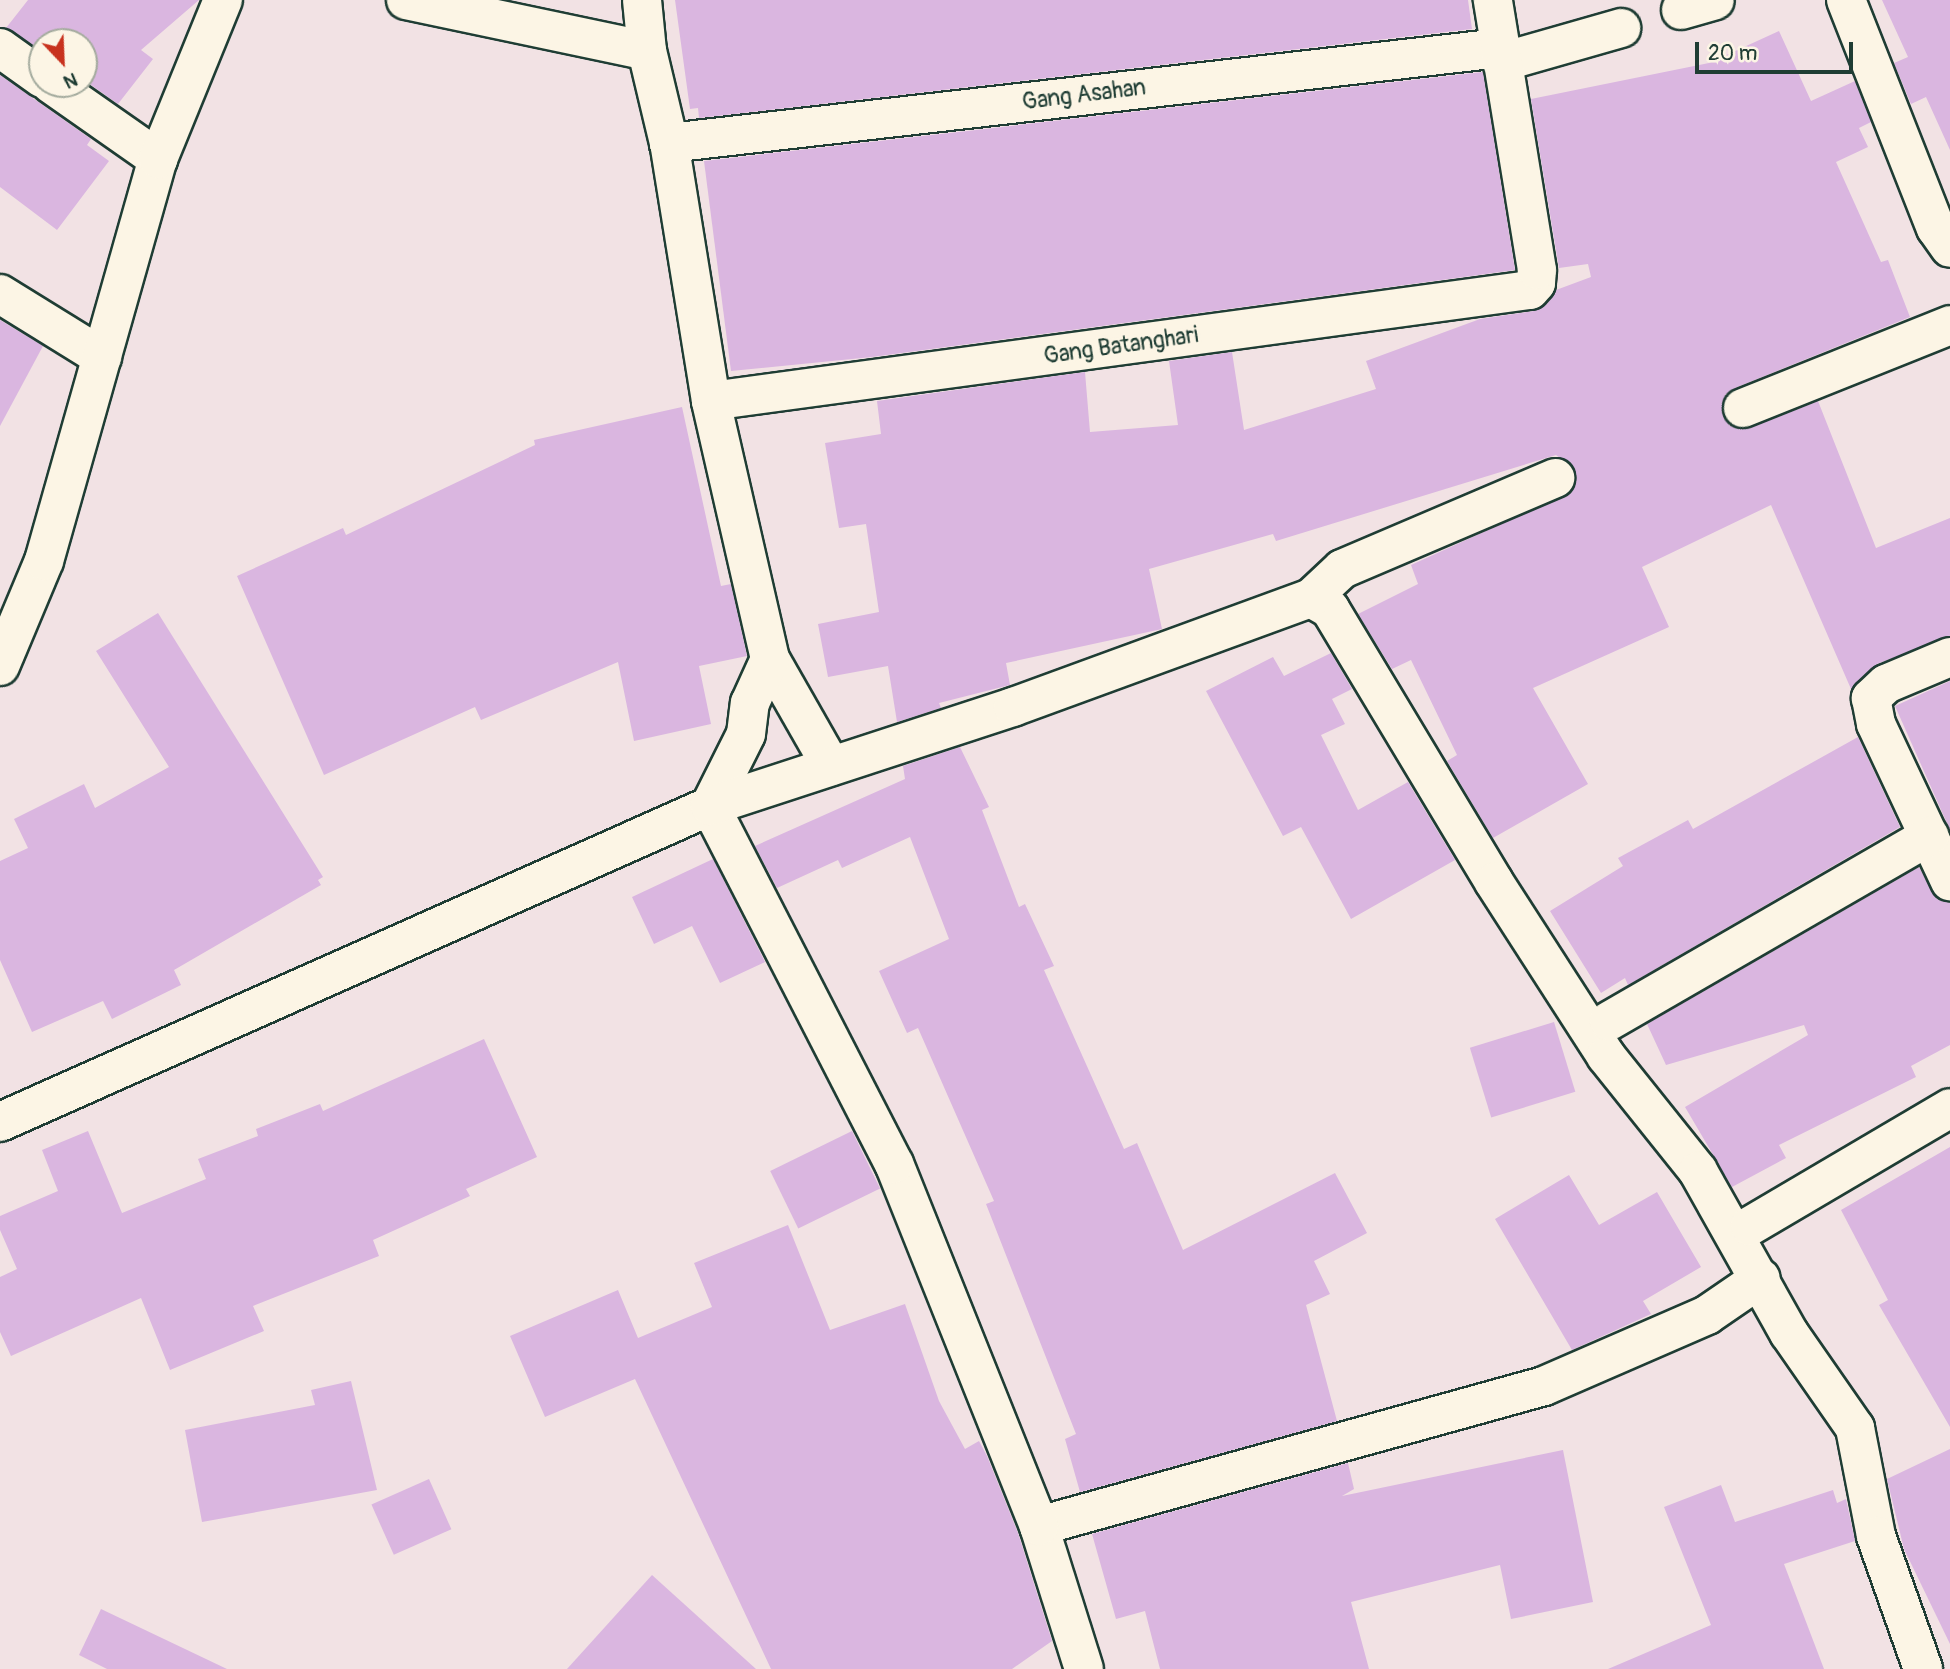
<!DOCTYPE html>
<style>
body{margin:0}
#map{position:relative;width:1950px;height:1669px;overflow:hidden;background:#f2e2e4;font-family:Pangolin,sans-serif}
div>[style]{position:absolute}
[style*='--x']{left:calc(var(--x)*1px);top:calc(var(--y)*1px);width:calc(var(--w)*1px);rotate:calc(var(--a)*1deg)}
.building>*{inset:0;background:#dab6e0;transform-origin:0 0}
.roads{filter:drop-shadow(2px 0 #1f3d34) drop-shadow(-2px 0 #1f3d34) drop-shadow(0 2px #1f3d34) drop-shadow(0 -2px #1f3d34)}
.minor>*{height:38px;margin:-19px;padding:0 19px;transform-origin:19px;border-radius:19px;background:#fcf5e5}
span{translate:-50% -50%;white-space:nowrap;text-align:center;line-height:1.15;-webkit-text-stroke:5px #fcf5e5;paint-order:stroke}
.street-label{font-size:23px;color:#1f3d34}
.north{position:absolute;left:28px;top:28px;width:70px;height:70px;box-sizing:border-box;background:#fcf5e5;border:2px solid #a4ab9e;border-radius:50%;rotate:157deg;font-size:19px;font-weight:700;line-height:28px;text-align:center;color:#1f3d34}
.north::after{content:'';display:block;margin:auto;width:24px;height:32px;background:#c8321e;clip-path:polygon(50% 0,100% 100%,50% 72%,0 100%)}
.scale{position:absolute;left:1695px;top:42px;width:158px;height:32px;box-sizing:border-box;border:4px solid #1f3d34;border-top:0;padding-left:9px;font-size:21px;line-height:24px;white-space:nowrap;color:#1f3d34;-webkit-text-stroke:5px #fcf5e5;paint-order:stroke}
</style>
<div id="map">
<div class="building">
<div style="clip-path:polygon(28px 0,199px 0,141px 50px,153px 59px,118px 104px,84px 80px,84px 42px,42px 42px,42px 51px,6px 28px)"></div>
<div style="clip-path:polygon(675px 0,1468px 0,1472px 29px,699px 118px,698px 108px,690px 109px)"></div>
<div style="clip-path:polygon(1882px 0,1950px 0,1950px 150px,1926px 97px,1911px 104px,1894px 63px,1908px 57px)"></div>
<div style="clip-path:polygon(1779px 31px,1811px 101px,1855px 81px,1871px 122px,1859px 128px,1868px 147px,1836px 162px,1881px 262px,1888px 260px,1910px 317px,1735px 388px,1725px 395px,1723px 415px,1730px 426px,1750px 428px,1818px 401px,1876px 548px,1950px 518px,1950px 636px,1877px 664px,1851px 689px,1771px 505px,1642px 567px,1669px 627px,1533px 688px,1588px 784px,1493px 838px,1447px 761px,1457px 755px,1411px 660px,1392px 669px,1358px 614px,1418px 584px,1411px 565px,1572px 492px,1575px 469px,1556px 455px,1276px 541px,1273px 534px,1149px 569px,1162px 629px,1006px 663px,1010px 685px,939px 703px,941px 708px,897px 722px,888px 666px,828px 677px,818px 624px,879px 612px,866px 524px,839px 528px,825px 443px,881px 434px,877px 401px,1085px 372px,1090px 432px,1178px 425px,1169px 361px,1232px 352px,1244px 430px,1376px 389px,1366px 361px,1480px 319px,1534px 311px,1547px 304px,1556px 290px,1591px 277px,1588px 264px,1559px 268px,1531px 99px,1709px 63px)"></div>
<div style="clip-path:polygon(1483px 72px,1515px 270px,872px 357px,731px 371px,704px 161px)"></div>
<div style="clip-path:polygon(0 75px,91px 139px,87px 145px,109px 161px,57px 230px,0 187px)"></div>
<div style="clip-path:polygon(0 320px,43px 346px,0 426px)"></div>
<div style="clip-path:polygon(682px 407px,721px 586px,731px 584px,747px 656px,699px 666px,711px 724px,634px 741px,618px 662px,481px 720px,475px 707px,324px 775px,237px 576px,343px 528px,346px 535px,535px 445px,534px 440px)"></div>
<div style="clip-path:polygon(158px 613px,323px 877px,318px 880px,321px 885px,174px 970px,181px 985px,112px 1019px,103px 1001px,32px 1032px,0 960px,0 861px,28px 848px,14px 819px,84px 784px,95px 808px,169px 767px,96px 651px)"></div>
<div style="clip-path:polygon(1331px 653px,1352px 689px,1332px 699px,1345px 724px,1321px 735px,1358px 810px,1408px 782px,1455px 860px,1351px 919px,1301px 827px,1283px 836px,1206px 691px,1273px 657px,1284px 676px)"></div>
<div style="clip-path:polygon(1950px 681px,1950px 830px,1895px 706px)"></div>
<div style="clip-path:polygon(1858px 737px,1900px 827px,1628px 985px,1625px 978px,1601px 993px,1550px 911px,1623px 866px,1618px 858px,1688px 820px,1693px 829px)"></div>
<div style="clip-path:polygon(960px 747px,989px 807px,982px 810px,1019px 907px,1025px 904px,1054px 966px,1044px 970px,1124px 1149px,1137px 1143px,1183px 1250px,1335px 1173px,1367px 1233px,1314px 1261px,1330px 1294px,1306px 1305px,1337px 1421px,1080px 1492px,1065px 1439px,1076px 1434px,986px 1204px,994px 1201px,918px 1028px,907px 1033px,879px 971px,949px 939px,910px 837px,842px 868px,838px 860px,777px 888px,755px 846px,905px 779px,903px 766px)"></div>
<div style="clip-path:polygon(713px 859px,765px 962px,720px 983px,692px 926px,654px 944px,632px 897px)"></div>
<div style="clip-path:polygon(1919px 867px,1937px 899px,1950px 903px,1950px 1045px,1911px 1066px,1916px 1077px,1779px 1145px,1786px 1158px,1732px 1187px,1685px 1107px,1808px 1035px,1804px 1025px,1666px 1065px,1647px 1024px)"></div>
<div style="left:1554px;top:1022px;width:73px;height:88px;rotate:73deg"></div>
<div style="clip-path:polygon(484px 1039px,537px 1157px,466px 1189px,470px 1196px,373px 1240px,379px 1256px,253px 1306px,264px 1331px,170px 1370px,141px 1298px,11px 1356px,0 1332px,0 1277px,17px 1269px,0 1230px,0 1216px,58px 1191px,42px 1150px,88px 1131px,122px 1213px,206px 1179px,198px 1159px,258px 1136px,256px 1129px,320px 1104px,323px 1111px)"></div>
<div style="left:852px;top:1131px;width:64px;height:91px;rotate:64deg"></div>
<div style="clip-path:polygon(1950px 1147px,1950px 1427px,1879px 1305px,1888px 1300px,1841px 1210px)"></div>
<div style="clip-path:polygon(1569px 1175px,1599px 1225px,1657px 1192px,1701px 1267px,1643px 1301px,1651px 1314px,1572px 1350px,1495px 1219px)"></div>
<div style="clip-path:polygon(788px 1225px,830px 1330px,905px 1304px,939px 1401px,965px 1449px,979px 1441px,987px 1456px,1018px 1533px,1052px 1641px,1012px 1669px,771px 1669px,635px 1379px,545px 1417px,510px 1336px,618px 1290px,638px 1338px,712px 1307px,694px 1263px)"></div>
<div style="clip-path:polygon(351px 1381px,377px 1490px,202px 1522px,185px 1430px,315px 1405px,311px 1390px)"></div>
<div style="clip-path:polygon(1950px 1449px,1950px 1644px,1904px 1549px,1887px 1479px)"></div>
<div style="clip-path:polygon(1563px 1450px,1593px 1602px,1511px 1619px,1500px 1565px,1351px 1602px,1369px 1669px,1160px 1669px,1145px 1611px,1116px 1619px,1092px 1534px,1348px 1463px,1354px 1489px,1342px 1496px)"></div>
<div style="left:429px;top:1479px;width:55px;height:63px;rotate:66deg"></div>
<div style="clip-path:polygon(1721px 1485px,1735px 1522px,1833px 1490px,1837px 1503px,1846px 1499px,1855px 1541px,1784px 1564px,1824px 1669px,1608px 1669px,1711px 1625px,1664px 1507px)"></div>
<div style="clip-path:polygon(652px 1575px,756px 1669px,567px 1669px)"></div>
<div style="clip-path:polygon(101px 1609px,227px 1669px,107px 1669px,79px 1655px)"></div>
</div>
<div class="roads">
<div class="minor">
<div style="--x:406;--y:0;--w:246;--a:11.9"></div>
<div style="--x:1846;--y:0;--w:245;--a:68.5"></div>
<div style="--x:1936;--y:228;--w:24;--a:55"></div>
<div style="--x:1681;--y:10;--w:35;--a:-16"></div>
<div style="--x:0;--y:48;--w:52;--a:35.5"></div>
<div style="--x:1502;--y:62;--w:124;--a:-15.9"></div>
<div style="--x:51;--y:84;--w:131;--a:35"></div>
<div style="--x:669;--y:143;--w:836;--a:-6.52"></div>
<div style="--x:0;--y:294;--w:120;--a:31.7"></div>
<div style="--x:711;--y:401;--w:826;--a:-7.72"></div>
<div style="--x:1530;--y:290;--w:9;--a:-49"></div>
<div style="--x:1536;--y:283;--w:13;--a:-86"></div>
<div style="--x:1537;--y:270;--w:274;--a:-99.3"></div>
<div style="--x:1743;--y:408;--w:223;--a:-21.8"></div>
<div style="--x:1311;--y:598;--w:22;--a:30"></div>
<div style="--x:1330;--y:609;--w:318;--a:59"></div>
<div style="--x:1494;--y:882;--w:207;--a:57.2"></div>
<div style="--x:1606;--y:1056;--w:147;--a:51.3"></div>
<div style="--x:1698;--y:1171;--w:186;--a:60.7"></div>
<div style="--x:1789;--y:1333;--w:116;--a:55.2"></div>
<div style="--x:1855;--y:1428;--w:110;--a:79"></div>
<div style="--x:1876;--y:1536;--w:141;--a:70.5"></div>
<div style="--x:1950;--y:657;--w:69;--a:157.1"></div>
<div style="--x:1886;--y:684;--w:21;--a:137"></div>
<div style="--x:1871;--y:698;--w:26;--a:79"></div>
<div style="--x:1876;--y:724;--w:174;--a:64.8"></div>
<div style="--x:770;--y:659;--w:123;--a:60.3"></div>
<div style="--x:0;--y:666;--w:114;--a:-67.3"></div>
<div style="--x:44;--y:561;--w:418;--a:-74.2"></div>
<div style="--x:158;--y:159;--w:172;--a:-67.8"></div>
<div style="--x:1609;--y:1021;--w:370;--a:-30"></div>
<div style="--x:0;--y:1122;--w:777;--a:-23.99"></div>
<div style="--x:710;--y:806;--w:80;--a:-63.4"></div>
<div style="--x:746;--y:734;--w:31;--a:-83"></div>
<div style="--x:750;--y:703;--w:48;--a:-65.6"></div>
<div style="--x:770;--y:659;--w:265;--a:-102.9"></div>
<div style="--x:711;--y:401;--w:261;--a:-99.2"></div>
<div style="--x:669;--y:143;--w:95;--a:-103.4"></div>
<div style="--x:647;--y:51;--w:51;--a:-95.6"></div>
<div style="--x:1750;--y:1226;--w:232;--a:-30.5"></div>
<div style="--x:1039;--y:1526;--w:524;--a:-15.49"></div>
<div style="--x:1544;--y:1386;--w:178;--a:-23.5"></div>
<div style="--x:1707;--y:1315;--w:65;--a:-34.4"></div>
<div style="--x:1084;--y:1669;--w:150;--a:-107.5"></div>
<div style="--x:1039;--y:1526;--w:390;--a:-111.8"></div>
<div style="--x:894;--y:1164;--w:403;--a:-117.2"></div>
<div style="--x:710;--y:806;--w:319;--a:-18.1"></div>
<div style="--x:1013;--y:707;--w:317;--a:-20.1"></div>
<div style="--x:1311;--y:598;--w:42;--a:-43.1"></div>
<div style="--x:1342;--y:569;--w:232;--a:-23.1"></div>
</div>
</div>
<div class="street-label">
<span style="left:1084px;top:95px;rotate:-7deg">Gang Asahan</span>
<span style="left:1121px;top:346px;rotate:-8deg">Gang Batanghari</span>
</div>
<div class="north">N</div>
<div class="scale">20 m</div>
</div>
